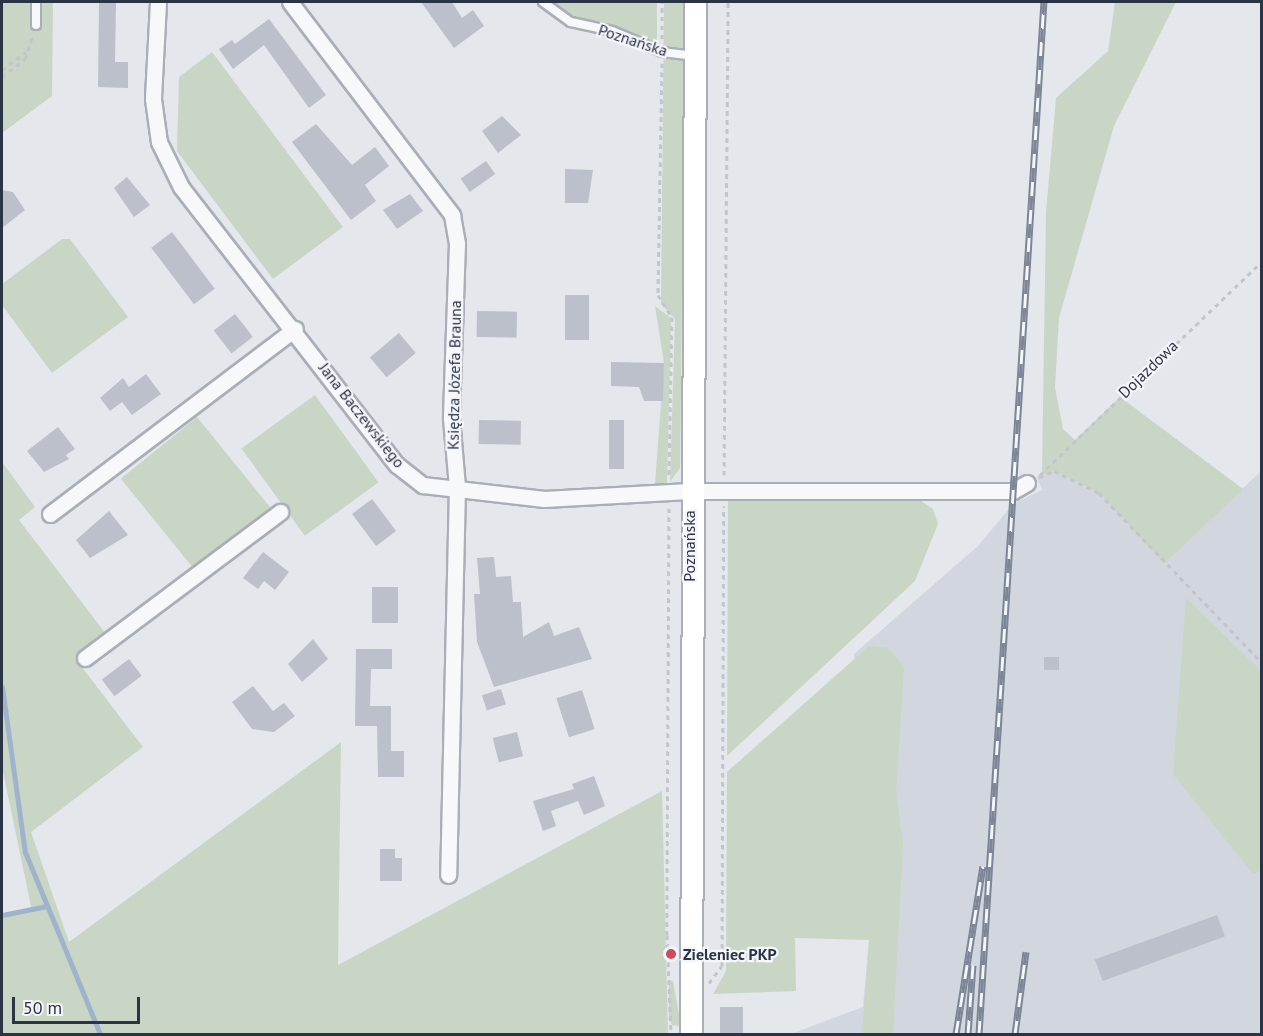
<!DOCTYPE html>
<meta charset="utf-8">
<style>
body{margin:0}
#map{position:relative;width:1263px;height:1036px;overflow:hidden;background:#e4e7ec;font-family:"PT Sans",sans-serif}
div>[style]{position:absolute}
[style*='--x']{left:calc(var(--x)*1px);top:calc(var(--y)*1px);width:calc(var(--w)*1px);rotate:calc(var(--a)*1deg)}
.built>*{inset:0;background:#d2d6de}
.green>*{inset:0;background:#c9d6c5;transform-origin:0 0}
.stream>*{height:5px;margin:-2.5px;padding:0 2.5px;transform-origin:2.5px;border-radius:2.5px;background:#9fb4cc}
.building>*{inset:0;background:#bbc0ca;transform-origin:0 0}
.path>*{height:3px;margin-top:-1.5px;transform-origin:0;background:repeating-linear-gradient(90deg,#c2c5cb 0 4.5px,transparent 0 9px)}
.roads{filter:drop-shadow(2px 0 #a9aeb7) drop-shadow(-2px 0 #a9aeb7) drop-shadow(0 2px #a9aeb7) drop-shadow(0 -2px #a9aeb7)}
.service>*{height:8px;margin:-4px;padding:0 4px;transform-origin:4px;border-radius:4px;background:#f7f8fa}
.minor>*{height:15px;margin:-7.5px;padding:0 7.5px;transform-origin:7.5px;border-radius:7.5px;background:#f7f8fa}
.secondary>*{height:21px;margin:-10.5px;padding:0 10.5px;transform-origin:10.5px;border-radius:10.5px;background:#fff}
.rail>*{height:7px;margin-top:-3.5px;transform-origin:0;background:repeating-linear-gradient(90deg,#f4f6f9 0 14px,#7d8696 0 28px);box-sizing:border-box;border-block:2px solid #7d8696}
.dots>*{width:16px;height:16px;translate:-50% -50%;box-sizing:border-box;border:3px solid #f4f6f9;border-radius:50%}
span{translate:-50% -50%;white-space:nowrap;text-align:center;line-height:1.15;-webkit-text-stroke:4.5px #f4f6f9;paint-order:stroke}
.street-label{font-size:16px;color:#2b3445}
.poi-label{font-size:16px;color:#2b3445;font-weight:700}
.left{translate:0 -50%;text-align:left}
.frame{position:absolute;inset:0;border:3px solid #2b3445;pointer-events:none}
.scale{position:absolute;left:12px;top:997px;width:128px;height:27px;box-sizing:border-box;border:3px solid #2b3445;border-top:0;padding-left:8px;font-size:18px;line-height:21px;white-space:nowrap;color:#2b3445;-webkit-text-stroke:4px #f4f6f9;paint-order:stroke}
</style>
<div id="map">
<div class="built">
<div style="clip-path:polygon(1054px 471px,1099px 493px,1164px 564px,1261px 471px,1261px 1034px,791px 1034px,863px 1007px,869px 940px,854px 654px,978px 546px,1013px 504px,1042px 490px,1037px 477px)"></div>
</div>
<div class="green">
<div style="clip-path:polygon(2px 2px,53px 2px,52px 96px,2px 133px)"></div>
<div style="clip-path:polygon(547px 2px,657px 2px,657px 45px,565px 15px)"></div>
<div style="clip-path:polygon(664px 2px,685px 2px,680px 468px,670px 482px,675px 319px,661px 304px)"></div>
<div style="clip-path:polygon(1115px 2px,1176px 2px,1114px 126px,1059px 318px,1055px 388px,1063px 429px,1075px 440px,1120px 397px,1243px 489px,1164px 564px,1099px 493px,1054px 471px,1037px 477px,1042px 472px,1046px 212px,1056px 98px,1108px 51px)"></div>
<div style="clip-path:polygon(212px 52px,343px 227px,273px 279px,177px 151px,179px 77px)"></div>
<div style="clip-path:polygon(62px 239px,70px 239px,128px 317px,52px 373px,2px 305px,2px 284px)"></div>
<div style="clip-path:polygon(655px 306px,671px 318px,667px 484px,655px 484px,664px 363px)"></div>
<div style="left:315px;top:395px;width:108px;height:91px;rotate:54deg"></div>
<div style="left:197px;top:417px;width:119px;height:98px;rotate:51deg"></div>
<div style="clip-path:polygon(2px 462px,35px 507px,19px 520px,106px 634px,75px 658px,143px 747px,31px 832px,69px 942px,341px 742px,338px 965px,662px 791px,668px 1034px,2px 1034px,2px 918px,32px 911px,2px 767px)"></div>
<div style="clip-path:polygon(728px 501px,921px 501px,933px 509px,938px 524px,915px 581px,727px 756px)"></div>
<div style="clip-path:polygon(1186px 598px,1261px 671px,1262px 870px,1253px 874px,1173px 774px)"></div>
<div style="clip-path:polygon(869px 646px,888px 648px,904px 667px,896px 791px,903px 845px,893px 1034px,862px 1034px,869px 940px,795px 938px,796px 991px,713px 994px,726px 971px,727px 772px)"></div>
<div style="clip-path:polygon(669px 980px,673px 981px,681px 1026px,672px 1025px,669px 1018px)"></div>
</div>
<div class="stream">
<div style="--x:2;--y:687;--w:167;--a:82.1"></div>
<div style="--x:25;--y:852;--w:197;--a:67.6"></div>
<div style="--x:2;--y:915;--w:46;--a:-11.3"></div>
</div>
<div class="building">
<div style="clip-path:polygon(99px 2px,116px 2px,115px 62px,128px 62px,128px 88px,98px 87px)"></div>
<div style="clip-path:polygon(421px 2px,452px 2px,462px 18px,473px 10px,484px 26px,454px 48px)"></div>
<div style="clip-path:polygon(269px 19px,326px 95px,309px 108px,264px 45px,233px 69px,219px 49px,232px 40px,235px 44px)"></div>
<div style="clip-path:polygon(502px 116px,521px 135px,498px 153px,482px 131px)"></div>
<div style="clip-path:polygon(316px 124px,352px 165px,375px 147px,389px 166px,365px 185px,376px 201px,351px 220px,292px 142px)"></div>
<div style="left:486px;top:161px;width:16px;height:31px;rotate:55deg"></div>
<div style="clip-path:polygon(565px 169px,593px 170px,588px 203px,565px 203px)"></div>
<div style="clip-path:polygon(127px 177px,150px 205px,134px 217px,114px 188px)"></div>
<div style="clip-path:polygon(2px 190px,13px 192px,25px 210px,2px 228px)"></div>
<div style="clip-path:polygon(410px 194px,423px 211px,397px 229px,383px 210px)"></div>
<div style="left:172px;top:232px;width:71px;height:26px;rotate:53deg"></div>
<div style="left:565px;top:295px;width:24px;height:45px"></div>
<div style="left:477px;top:311px;width:40px;height:26px;rotate:1deg"></div>
<div style="left:235px;top:314px;width:29px;height:27px;rotate:52deg"></div>
<div style="left:399px;top:333px;width:26px;height:38px;rotate:50deg"></div>
<div style="clip-path:polygon(611px 362px,664px 363px,663px 401px,644px 401px,639px 387px,611px 386px)"></div>
<div style="clip-path:polygon(146px 374px,161px 394px,132px 415px,122px 402px,110px 411px,100px 398px,123px 378px,129px 387px)"></div>
<div style="left:479px;top:420px;width:42px;height:24px;rotate:1deg"></div>
<div style="left:609px;top:420px;width:15px;height:49px"></div>
<div style="clip-path:polygon(58px 427px,75px 449px,66px 455px,69px 459px,44px 472px,27px 451px)"></div>
<div style="left:372px;top:499px;width:40px;height:25px;rotate:53deg"></div>
<div style="clip-path:polygon(109px 511px,128px 535px,90px 558px,76px 540px)"></div>
<div style="clip-path:polygon(263px 552px,289px 572px,275px 590px,264px 581px,258px 589px,243px 578px)"></div>
<div style="clip-path:polygon(494px 557px,496px 577px,511px 576px,513px 602px,521px 602px,523px 637px,549px 622px,554px 636px,579px 627px,592px 659px,494px 687px,477px 642px,474px 594px,480px 594px,477px 558px)"></div>
<div style="left:372px;top:587px;width:26px;height:36px"></div>
<div style="clip-path:polygon(313px 639px,328px 659px,302px 682px,288px 664px)"></div>
<div style="clip-path:polygon(356px 649px,392px 649px,392px 669px,371px 669px,370px 706px,391px 706px,391px 751px,404px 751px,404px 777px,378px 777px,377px 726px,355px 726px)"></div>
<div style="left:1044px;top:657px;width:15px;height:13px"></div>
<div style="left:129px;top:659px;width:21px;height:34px;rotate:53deg"></div>
<div style="clip-path:polygon(253px 686px,273px 711px,284px 703px,295px 716px,274px 732px,252px 729px,232px 702px)"></div>
<div style="left:501px;top:689px;width:16px;height:20px;rotate:72deg"></div>
<div style="left:582px;top:690px;width:41px;height:27px;rotate:72deg"></div>
<div style="left:517px;top:732px;width:25px;height:25px;rotate:76deg"></div>
<div style="clip-path:polygon(594px 776px,605px 806px,584px 815px,578px 801px,551px 811px,556px 826px,543px 831px,533px 801px,574px 789px,572px 784px)"></div>
<div style="clip-path:polygon(380px 849px,395px 849px,395px 858px,402px 858px,402px 881px,380px 881px)"></div>
<div style="left:1217px;top:915px;width:23px;height:130px;rotate:70deg"></div>
<div style="left:720px;top:1007px;width:23px;height:28px"></div>
</div>
<div class="path">
<div style="--x:662;--y:39;--w:37;--a:-90"></div>
<div style="--x:662;--y:63;--w:232;--a:91"></div>
<div style="--x:658;--y:295;--w:26;--a:58"></div>
<div style="--x:672;--y:317;--w:160;--a:91.1"></div>
<div style="--x:2;--y:70;--w:30;--a:-37"></div>
<div style="--x:2;--y:77;--w:29;--a:-38"></div>
<div style="--x:25;--y:59;--w:26;--a:-72"></div>
<div style="--x:724;--y:475;--w:473;--a:-89.5"></div>
<div style="--x:1040;--y:475;--w:308;--a:-43.9"></div>
<div style="--x:1039;--y:477;--w:16;--a:-22"></div>
<div style="--x:1054;--y:471;--w:50;--a:26.1"></div>
<div style="--x:1099;--y:493;--w:236;--a:46.2"></div>
<div style="--x:669;--y:508;--w:427;--a:90.3"></div>
<div style="--x:667;--y:935;--w:99;--a:87.7"></div>
<div style="--x:709;--y:983;--w:21;--a:-53"></div>
<div style="--x:722;--y:966;--w:460;--a:-89.8"></div>
</div>
<div class="roads">
<div class="service">
<div style="--x:543;--y:2;--w:34;--a:36"></div>
<div style="--x:571;--y:22;--w:42;--a:12.4"></div>
<div style="--x:612;--y:31;--w:54;--a:22.8"></div>
<div style="--x:662;--y:52;--w:31;--a:7"></div>
<div style="--x:36;--y:25;--w:23;--a:-90"></div>
</div>
<div class="minor">
<div style="--x:158;--y:2;--w:97;--a:93"></div>
<div style="--x:153;--y:99;--w:43;--a:82.1"></div>
<div style="--x:159;--y:142;--w:50;--a:63.9"></div>
<div style="--x:181;--y:187;--w:352;--a:52.2"></div>
<div style="--x:397;--y:465;--w:33;--a:38"></div>
<div style="--x:423;--y:485;--w:122;--a:6.6"></div>
<div style="--x:544;--y:499;--w:145;--a:-3.2"></div>
<div style="--x:689;--y:491;--w:324;--a:0"></div>
<div style="--x:1013;--y:491;--w:16;--a:-30"></div>
<div style="--x:290;--y:2;--w:268;--a:52.7"></div>
<div style="--x:452;--y:215;--w:28;--a:80"></div>
<div style="--x:457;--y:243;--w:175;--a:92"></div>
<div style="--x:451;--y:418;--w:69;--a:85"></div>
<div style="--x:457;--y:487;--w:388;--a:91.3"></div>
<div style="--x:50;--y:514;--w:307;--a:-37.1"></div>
<div style="--x:85;--y:658;--w:244;--a:-36.8"></div>
</div>
<div class="secondary">
<div style="--x:691;--y:1034;--w:1032;--a:-89.78"></div>
</div>
</div>
<div class="rail">
<div style="--x:956;--y:1034;--w:170;--a:-80.9"></div>
<div style="--x:968;--y:1034;--w:69;--a:-85.9"></div>
<div style="--x:979;--y:1034;--w:1034;--a:-86.4"></div>
<div style="--x:1015;--y:1034;--w:83;--a:-82.4"></div>
</div>
<div class="dots">
<div style="left:671px;top:954px;background:#d1495b"></div>
</div>
<div class="street-label">
<span style="left:633px;top:40px;rotate:18deg">Poznańska</span>
<span style="left:1148px;top:369px;rotate:-44deg">Dojazdowa</span>
<span style="left:454px;top:375px;rotate:-89deg">Księdza Józefa Brauna</span>
<span style="left:362px;top:415px;rotate:52deg">Jana Baczewskiego</span>
<span style="left:689px;top:546px;rotate:-90deg">Poznańska</span>
</div>
<div class="poi-label">
<span class="left" style="left:683px;top:954px">Zieleniec PKP</span>
</div>
<div class="frame"></div>
<div class="scale">50 m</div>
</div>
